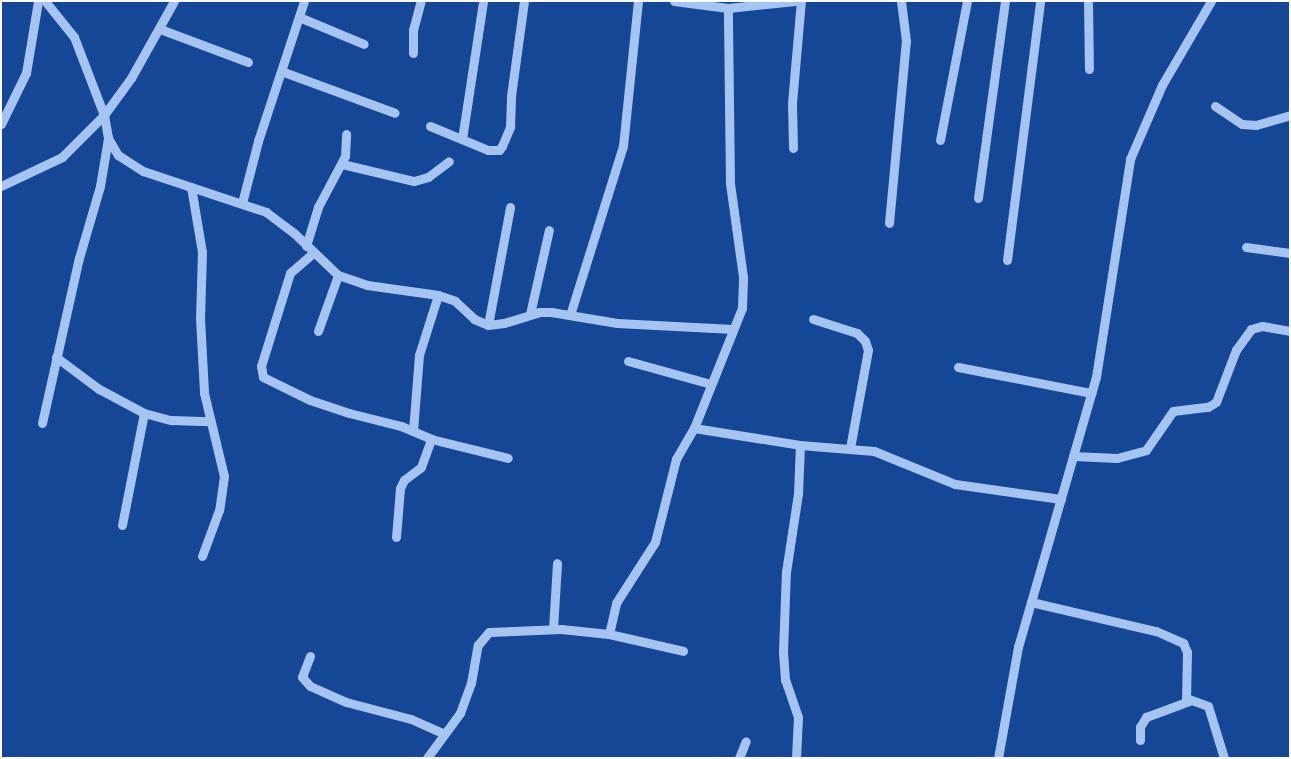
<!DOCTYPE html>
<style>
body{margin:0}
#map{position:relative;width:1291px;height:759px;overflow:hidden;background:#154796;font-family:Arial,sans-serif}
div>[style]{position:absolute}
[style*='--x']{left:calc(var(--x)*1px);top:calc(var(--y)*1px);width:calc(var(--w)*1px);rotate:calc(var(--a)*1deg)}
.minor>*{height:9px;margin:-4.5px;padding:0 4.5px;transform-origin:4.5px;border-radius:4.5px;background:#a6c4f2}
span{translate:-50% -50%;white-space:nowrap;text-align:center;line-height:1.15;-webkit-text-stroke:4px #154796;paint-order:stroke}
.frame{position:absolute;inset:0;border:2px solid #fff;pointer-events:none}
</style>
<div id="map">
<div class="minor">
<div style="--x:45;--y:1;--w:46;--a:51.1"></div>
<div style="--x:74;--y:37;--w:84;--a:69"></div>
<div style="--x:104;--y:115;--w:23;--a:80"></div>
<div style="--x:108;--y:138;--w:20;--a:60"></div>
<div style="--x:118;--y:155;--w:30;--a:33"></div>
<div style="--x:143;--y:171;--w:130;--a:18.4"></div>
<div style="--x:266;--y:212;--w:35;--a:37"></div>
<div style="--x:294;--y:233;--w:61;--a:43.7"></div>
<div style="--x:338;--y:275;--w:31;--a:19"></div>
<div style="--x:367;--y:285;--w:72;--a:8"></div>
<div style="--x:438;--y:295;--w:18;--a:19"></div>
<div style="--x:455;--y:301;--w:26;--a:43"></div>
<div style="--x:474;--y:319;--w:15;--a:23"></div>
<div style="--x:488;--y:325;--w:16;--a:-7"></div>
<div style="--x:504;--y:323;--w:37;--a:-17"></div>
<div style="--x:539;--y:312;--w:12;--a:0"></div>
<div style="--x:551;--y:312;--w:67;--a:9.5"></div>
<div style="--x:617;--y:323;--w:116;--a:3"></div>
<div style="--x:674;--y:1;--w:54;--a:7.4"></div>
<div style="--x:728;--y:8;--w:67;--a:-6"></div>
<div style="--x:1088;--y:1;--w:68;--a:89.2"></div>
<div style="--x:299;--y:17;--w:70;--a:22.6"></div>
<div style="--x:160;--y:29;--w:94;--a:20.6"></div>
<div style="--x:413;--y:53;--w:23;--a:-90"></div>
<div style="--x:413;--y:30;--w:30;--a:-75"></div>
<div style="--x:281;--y:71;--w:121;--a:20.2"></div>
<div style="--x:1215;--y:106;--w:32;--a:34"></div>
<div style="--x:1242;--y:124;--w:14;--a:4"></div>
<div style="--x:1256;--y:125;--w:35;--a:-16"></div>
<div style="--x:1;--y:124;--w:57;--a:-63.9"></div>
<div style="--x:26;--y:73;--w:73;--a:-80.5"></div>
<div style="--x:430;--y:126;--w:63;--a:22.5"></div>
<div style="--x:488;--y:150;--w:11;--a:0"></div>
<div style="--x:499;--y:150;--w:5;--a:-53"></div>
<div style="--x:502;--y:146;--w:21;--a:-67"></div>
<div style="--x:510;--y:127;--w:31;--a:-88"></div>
<div style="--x:511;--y:96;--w:96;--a:-82.2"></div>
<div style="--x:462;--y:139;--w:140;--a:-81.3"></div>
<div style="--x:940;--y:140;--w:142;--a:-79"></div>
<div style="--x:793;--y:148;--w:45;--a:-91.3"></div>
<div style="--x:792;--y:103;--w:102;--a:-85"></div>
<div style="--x:342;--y:164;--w:74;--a:13.3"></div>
<div style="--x:414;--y:181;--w:15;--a:-16"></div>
<div style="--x:428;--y:177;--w:26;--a:-37"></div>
<div style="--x:1;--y:186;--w:68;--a:-25.4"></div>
<div style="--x:62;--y:157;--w:59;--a:-45"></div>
<div style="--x:104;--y:115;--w:46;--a:-53.9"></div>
<div style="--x:131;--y:78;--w:88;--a:-60.8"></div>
<div style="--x:191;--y:187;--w:66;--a:80.4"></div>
<div style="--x:202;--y:252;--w:66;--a:91.7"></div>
<div style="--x:200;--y:318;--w:75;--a:86.9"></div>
<div style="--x:204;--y:393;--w:85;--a:76.5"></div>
<div style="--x:224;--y:476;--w:34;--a:98"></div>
<div style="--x:219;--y:510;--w:49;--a:110.3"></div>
<div style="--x:978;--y:198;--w:199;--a:-82.2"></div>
<div style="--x:242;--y:203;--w:64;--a:-75.5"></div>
<div style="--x:258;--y:141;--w:147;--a:-71.8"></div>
<div style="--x:889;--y:223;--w:183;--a:-84.7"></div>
<div style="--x:906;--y:41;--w:40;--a:-97.1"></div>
<div style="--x:306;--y:246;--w:41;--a:-72.9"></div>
<div style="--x:318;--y:207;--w:58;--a:-62.1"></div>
<div style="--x:345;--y:156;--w:22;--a:-87"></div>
<div style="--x:1246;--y:247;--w:44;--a:7.8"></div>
<div style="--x:313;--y:253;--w:30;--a:139"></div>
<div style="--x:290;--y:273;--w:97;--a:107.3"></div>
<div style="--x:261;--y:366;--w:11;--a:80"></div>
<div style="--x:263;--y:377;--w:52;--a:26.1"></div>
<div style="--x:310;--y:400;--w:41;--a:18.4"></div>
<div style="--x:349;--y:413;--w:54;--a:14"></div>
<div style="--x:401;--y:426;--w:33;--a:23"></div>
<div style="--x:431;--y:439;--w:79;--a:13.9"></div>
<div style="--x:1007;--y:260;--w:261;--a:-82.7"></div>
<div style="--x:530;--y:314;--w:86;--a:-77.3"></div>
<div style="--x:570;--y:315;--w:177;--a:-72.6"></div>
<div style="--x:623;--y:146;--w:146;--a:-84.1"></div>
<div style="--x:813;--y:319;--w:46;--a:17.7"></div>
<div style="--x:857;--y:333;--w:11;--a:45"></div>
<div style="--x:865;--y:341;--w:9;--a:72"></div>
<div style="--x:868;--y:350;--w:100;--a:100.4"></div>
<div style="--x:488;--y:325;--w:120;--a:-79.4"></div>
<div style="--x:318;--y:331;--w:59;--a:-70.3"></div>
<div style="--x:56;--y:357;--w:54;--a:36.7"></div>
<div style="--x:99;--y:389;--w:51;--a:28.1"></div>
<div style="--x:144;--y:413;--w:28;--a:15"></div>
<div style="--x:171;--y:420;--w:38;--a:2"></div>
<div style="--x:628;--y:361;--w:86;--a:15.5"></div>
<div style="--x:958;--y:367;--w:136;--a:11.1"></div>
<div style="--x:42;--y:423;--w:169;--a:-77.4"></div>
<div style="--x:79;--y:258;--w:75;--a:-73.7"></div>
<div style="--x:100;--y:186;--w:49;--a:-80.5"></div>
<div style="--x:694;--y:428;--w:107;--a:9.1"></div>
<div style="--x:800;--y:445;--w:74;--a:4.6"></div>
<div style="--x:874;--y:451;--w:87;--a:22.2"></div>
<div style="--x:955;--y:484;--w:107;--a:8.1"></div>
<div style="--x:413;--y:431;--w:76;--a:-85.5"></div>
<div style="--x:419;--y:355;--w:63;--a:-72.4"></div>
<div style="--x:1073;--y:456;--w:44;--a:2.6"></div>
<div style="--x:1117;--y:458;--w:30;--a:-15"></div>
<div style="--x:1146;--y:450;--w:47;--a:-55.3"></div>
<div style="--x:1173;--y:411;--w:35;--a:-7"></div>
<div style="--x:1208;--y:407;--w:9;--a:-32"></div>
<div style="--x:1216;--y:402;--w:56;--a:-69"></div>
<div style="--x:1236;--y:350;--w:26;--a:-54"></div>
<div style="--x:1251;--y:329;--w:11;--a:-15"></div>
<div style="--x:1262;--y:326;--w:28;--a:10"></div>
<div style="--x:122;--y:525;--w:114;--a:-78.9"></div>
<div style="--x:396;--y:537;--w:49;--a:-85.3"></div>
<div style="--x:400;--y:488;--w:9;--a:-63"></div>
<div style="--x:404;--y:480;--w:21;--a:-37"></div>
<div style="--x:421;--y:467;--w:30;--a:-70"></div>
<div style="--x:1031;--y:602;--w:128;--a:13.1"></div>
<div style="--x:1156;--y:631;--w:30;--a:24"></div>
<div style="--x:1183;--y:643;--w:10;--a:66"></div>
<div style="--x:1187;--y:652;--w:46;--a:91.2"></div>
<div style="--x:1186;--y:698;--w:23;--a:20"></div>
<div style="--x:1208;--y:706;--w:54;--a:72.9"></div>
<div style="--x:553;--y:629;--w:66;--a:-86.5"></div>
<div style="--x:609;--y:634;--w:32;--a:-77"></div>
<div style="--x:616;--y:603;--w:72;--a:-57.4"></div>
<div style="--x:655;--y:542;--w:86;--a:-75.8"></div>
<div style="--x:676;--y:459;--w:36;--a:-60"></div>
<div style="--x:694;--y:428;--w:129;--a:-68.2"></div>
<div style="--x:742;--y:308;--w:31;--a:-88"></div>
<div style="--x:743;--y:277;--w:95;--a:-97.9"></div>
<div style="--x:730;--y:183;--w:175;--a:-90.7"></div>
<div style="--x:310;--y:656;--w:22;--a:111"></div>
<div style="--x:302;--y:677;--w:12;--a:48"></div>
<div style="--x:310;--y:686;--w:39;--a:24"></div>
<div style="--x:346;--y:702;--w:67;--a:14.7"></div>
<div style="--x:411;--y:719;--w:36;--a:24"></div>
<div style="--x:1140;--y:740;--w:13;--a:-90"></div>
<div style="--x:1140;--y:727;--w:12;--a:-59"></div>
<div style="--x:1146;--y:717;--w:46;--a:-20.4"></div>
<div style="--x:427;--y:758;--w:56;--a:-53.7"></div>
<div style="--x:460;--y:713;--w:32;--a:-70"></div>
<div style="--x:471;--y:683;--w:39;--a:-80"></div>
<div style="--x:478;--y:645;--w:17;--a:-50"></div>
<div style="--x:489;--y:632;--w:72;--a:-2.4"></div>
<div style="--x:561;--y:629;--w:48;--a:5.9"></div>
<div style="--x:609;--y:634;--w:76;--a:12.9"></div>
<div style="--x:739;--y:758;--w:18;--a:-68"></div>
<div style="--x:796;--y:758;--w:41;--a:-87.2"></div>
<div style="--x:798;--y:717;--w:39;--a:-109"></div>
<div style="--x:785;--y:680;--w:28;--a:-94"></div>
<div style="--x:783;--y:652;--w:80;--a:-87.9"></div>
<div style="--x:786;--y:572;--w:79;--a:-81.3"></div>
<div style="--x:798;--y:494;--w:49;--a:-87.7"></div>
<div style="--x:998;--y:758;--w:113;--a:-79.8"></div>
<div style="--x:1018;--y:647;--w:281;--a:-73.9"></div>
<div style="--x:1096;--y:377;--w:221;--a:-81.1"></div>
<div style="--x:1130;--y:159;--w:81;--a:-66.6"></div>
<div style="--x:1162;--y:85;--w:97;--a:-59.7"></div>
</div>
<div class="frame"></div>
</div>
